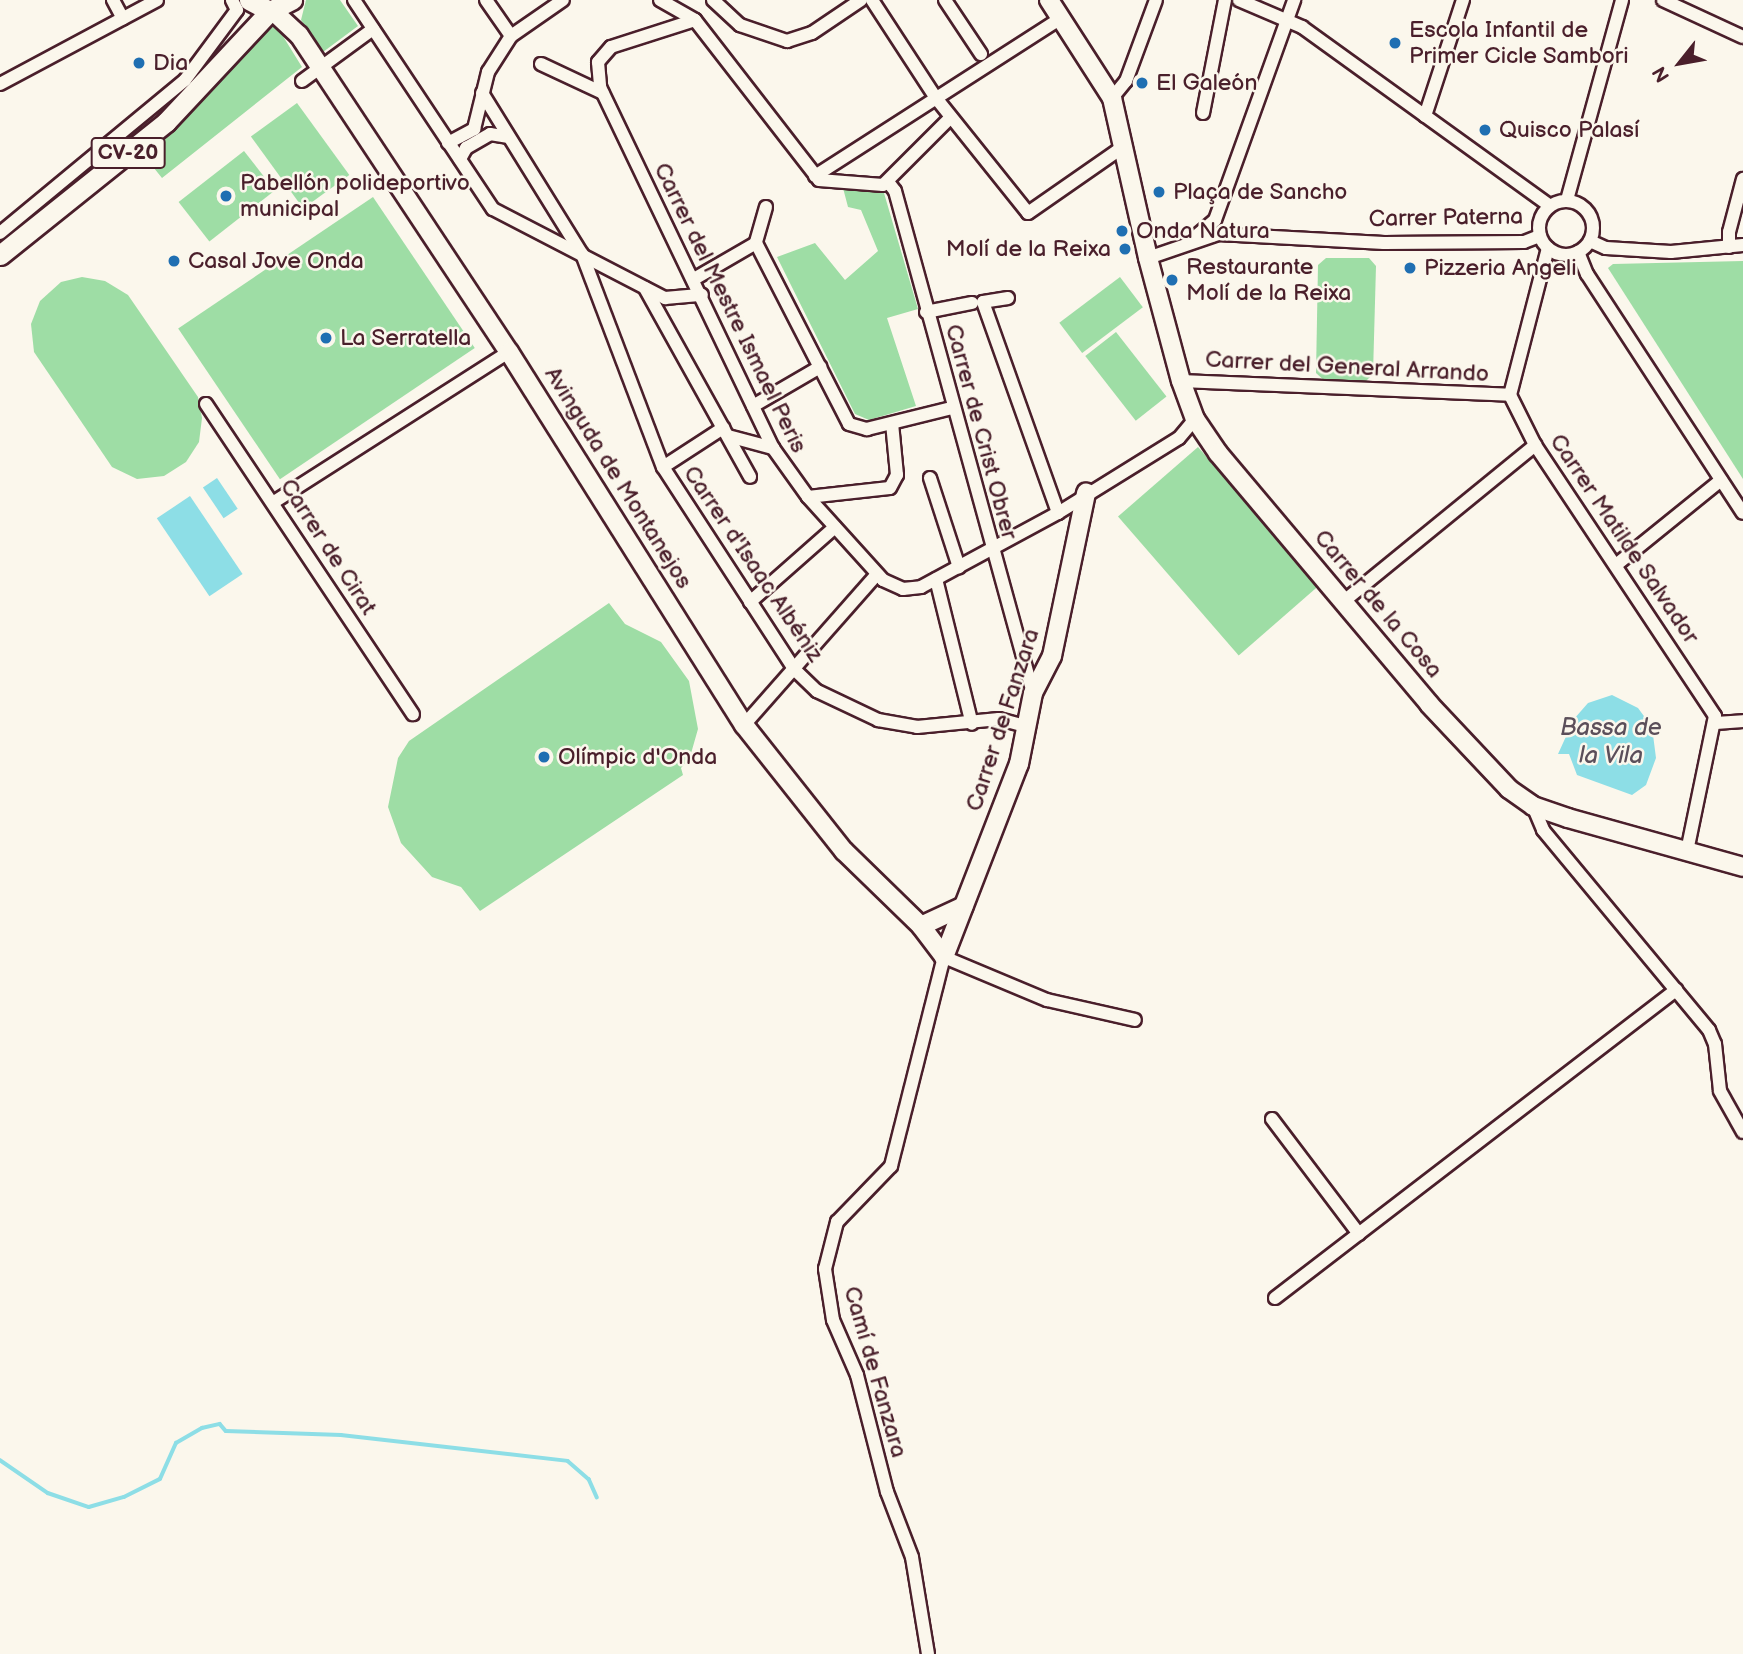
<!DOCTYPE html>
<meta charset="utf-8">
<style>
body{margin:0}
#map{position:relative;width:1743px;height:1654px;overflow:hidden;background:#fbf7ec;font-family:"Balsamiq Sans",sans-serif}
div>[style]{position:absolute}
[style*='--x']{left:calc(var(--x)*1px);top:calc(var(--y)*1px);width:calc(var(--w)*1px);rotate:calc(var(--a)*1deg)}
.green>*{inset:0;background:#9edda5;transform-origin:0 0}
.water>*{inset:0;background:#8ddee6;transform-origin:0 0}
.stream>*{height:3.5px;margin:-1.75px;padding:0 1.75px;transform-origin:1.75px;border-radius:1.75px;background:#8ddee6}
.roads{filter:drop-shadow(2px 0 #4a1f2b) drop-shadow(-2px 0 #4a1f2b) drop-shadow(0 2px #4a1f2b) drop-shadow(0 -2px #4a1f2b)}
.street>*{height:12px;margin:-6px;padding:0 6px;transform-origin:6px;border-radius:6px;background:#fbf7ec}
.street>.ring{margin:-6px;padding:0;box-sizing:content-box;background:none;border:12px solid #fbf7ec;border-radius:50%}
.secondary>*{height:18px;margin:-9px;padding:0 9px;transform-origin:9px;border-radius:9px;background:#fbf7ec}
.primary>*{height:19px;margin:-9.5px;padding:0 9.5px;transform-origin:9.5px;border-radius:9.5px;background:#fbf7ec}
.dots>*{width:19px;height:19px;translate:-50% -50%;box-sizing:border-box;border:4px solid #fbf7ec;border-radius:50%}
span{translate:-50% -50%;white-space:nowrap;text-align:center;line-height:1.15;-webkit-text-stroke:5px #fbf7ec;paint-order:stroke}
.shield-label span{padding:2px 5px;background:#fbf7ec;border:2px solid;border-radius:5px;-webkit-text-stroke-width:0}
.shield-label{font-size:21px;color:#4a1f2b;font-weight:700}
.poi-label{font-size:23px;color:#4a1f2b}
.left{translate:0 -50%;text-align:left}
.right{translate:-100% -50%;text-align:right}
.street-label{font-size:23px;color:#4a1f2b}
.water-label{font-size:24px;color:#5b4f5a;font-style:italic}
.north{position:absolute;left:1645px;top:28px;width:70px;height:70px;-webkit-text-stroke:5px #fbf7ec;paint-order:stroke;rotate:239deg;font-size:19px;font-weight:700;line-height:28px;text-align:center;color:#4a1f2b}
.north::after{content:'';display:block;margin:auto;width:24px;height:32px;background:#4a1f2b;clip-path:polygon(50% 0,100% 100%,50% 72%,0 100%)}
</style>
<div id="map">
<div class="green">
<div style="clip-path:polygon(306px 0,340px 0,358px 26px,323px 52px,301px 20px)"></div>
<div style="clip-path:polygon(268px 21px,276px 25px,302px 67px,162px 178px,141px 152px,207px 93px)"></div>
<div style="left:297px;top:103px;width:89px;height:57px;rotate:54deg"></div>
<div style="left:244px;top:151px;width:50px;height:83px;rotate:52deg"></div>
<div style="clip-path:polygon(843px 188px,884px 193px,918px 309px,887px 318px,916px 406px,869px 420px,855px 414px,777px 257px,815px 243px,845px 280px,878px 251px,861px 210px,848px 207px)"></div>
<div style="left:373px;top:197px;width:182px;height:235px;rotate:56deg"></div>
<div style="clip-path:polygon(1326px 258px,1369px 258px,1376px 266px,1373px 374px,1363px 384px,1327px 383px,1316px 373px,1318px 265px)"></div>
<div style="clip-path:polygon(1743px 261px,1743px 479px,1608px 268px,1613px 264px)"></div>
<div style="clip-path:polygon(82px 277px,105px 281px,128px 295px,198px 397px,202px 418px,199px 442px,186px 462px,164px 476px,137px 479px,112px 467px,34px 352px,31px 324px,40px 301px,61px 282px)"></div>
<div style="left:1120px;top:277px;width:38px;height:76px;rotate:53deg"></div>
<div style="left:1116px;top:332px;width:82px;height:39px;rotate:52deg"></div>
<div style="left:1198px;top:447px;width:184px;height:106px;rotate:49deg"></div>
<div style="clip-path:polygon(609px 603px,625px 624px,661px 642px,689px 681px,698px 729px,690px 757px,681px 768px,683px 775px,480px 911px,461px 887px,432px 877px,401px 843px,388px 807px,398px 758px,409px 741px)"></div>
</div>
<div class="water">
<div style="left:217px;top:478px;width:37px;height:17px;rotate:56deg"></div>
<div style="left:190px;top:496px;width:94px;height:40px;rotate:56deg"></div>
<div style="clip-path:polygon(1612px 695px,1638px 708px,1652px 727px,1656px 758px,1646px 785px,1632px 795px,1577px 775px,1569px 754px,1558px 754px,1574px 719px,1588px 703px)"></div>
</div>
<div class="stream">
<div style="--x:0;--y:1460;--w:58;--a:34.5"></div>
<div style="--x:48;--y:1493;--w:43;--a:18.9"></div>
<div style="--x:89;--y:1507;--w:36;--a:-16"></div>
<div style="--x:124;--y:1497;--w:40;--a:-26.6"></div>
<div style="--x:160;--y:1479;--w:39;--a:-66"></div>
<div style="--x:176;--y:1443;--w:30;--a:-30"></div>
<div style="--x:202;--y:1428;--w:18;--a:-13"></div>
<div style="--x:220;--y:1424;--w:9;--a:49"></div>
<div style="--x:226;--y:1431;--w:115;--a:2"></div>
<div style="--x:341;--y:1435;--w:228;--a:6.5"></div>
<div style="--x:568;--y:1461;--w:28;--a:41"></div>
<div style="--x:589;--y:1479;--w:20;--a:66"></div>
</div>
<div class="roads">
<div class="street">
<div style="--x:113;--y:0;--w:21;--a:62"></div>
<div style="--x:354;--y:0;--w:251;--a:56.4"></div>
<div style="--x:493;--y:209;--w:194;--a:27.4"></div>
<div style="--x:665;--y:298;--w:37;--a:-5"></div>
<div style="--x:486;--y:0;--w:44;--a:55.2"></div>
<div style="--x:660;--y:0;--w:40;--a:29.7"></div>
<div style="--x:695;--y:20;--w:202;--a:52.2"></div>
<div style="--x:819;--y:180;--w:64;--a:4.5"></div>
<div style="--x:883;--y:185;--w:96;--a:-45"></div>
<div style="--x:713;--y:0;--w:37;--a:43"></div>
<div style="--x:740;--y:25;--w:50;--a:18.8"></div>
<div style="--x:787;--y:41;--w:26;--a:-18"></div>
<div style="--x:812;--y:33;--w:59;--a:-34"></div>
<div style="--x:872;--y:0;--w:117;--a:56.9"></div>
<div style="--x:936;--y:98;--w:147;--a:51.3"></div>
<div style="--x:1028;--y:213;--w:116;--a:-34.8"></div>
<div style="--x:945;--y:0;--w:65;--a:56.3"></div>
<div style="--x:1239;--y:0;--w:69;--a:23.2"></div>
<div style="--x:1302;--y:27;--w:304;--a:35.8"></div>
<div style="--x:1663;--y:0;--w:88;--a:24.8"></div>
<div style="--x:695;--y:20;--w:88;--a:162.2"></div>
<div style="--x:611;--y:47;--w:20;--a:131"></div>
<div style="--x:598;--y:62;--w:25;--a:85"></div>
<div style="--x:600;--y:87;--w:400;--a:64.4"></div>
<div style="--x:773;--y:448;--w:60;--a:54.5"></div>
<div style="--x:808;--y:497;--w:112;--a:47.9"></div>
<div style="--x:883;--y:580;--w:22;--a:24"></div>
<div style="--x:903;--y:589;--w:18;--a:-6"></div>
<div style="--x:921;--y:587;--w:156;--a:-28.4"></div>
<div style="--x:1058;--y:513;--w:142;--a:-31.8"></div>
<div style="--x:1179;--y:438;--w:25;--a:-50"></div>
<div style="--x:541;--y:64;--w:68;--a:25.1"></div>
<div style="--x:302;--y:81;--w:88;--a:-36.2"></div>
<div style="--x:0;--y:84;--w:178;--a:-28.1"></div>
<div style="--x:482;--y:93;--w:190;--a:58.2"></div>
<div style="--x:582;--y:254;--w:228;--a:69.2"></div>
<div style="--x:663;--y:467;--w:241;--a:57"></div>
<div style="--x:794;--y:669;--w:32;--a:44"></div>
<div style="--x:817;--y:691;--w:68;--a:25.4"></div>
<div style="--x:878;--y:720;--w:40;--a:10"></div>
<div style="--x:917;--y:727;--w:82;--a:-5.6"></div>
<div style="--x:999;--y:719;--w:28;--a:15"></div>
<div style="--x:1112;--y:98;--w:22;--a:-51"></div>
<div style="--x:1126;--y:81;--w:86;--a:-69.7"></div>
<div style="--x:1203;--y:113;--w:115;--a:-79"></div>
<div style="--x:1425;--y:116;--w:122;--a:-71.9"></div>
<div style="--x:448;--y:143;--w:30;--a:-28"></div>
<div style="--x:474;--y:129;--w:59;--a:-76.2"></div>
<div style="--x:488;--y:72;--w:43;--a:-57.4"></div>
<div style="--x:511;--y:36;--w:63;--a:-34.7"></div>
<div style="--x:460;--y:159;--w:13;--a:-61"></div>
<div style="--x:466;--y:148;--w:28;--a:-30"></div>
<div style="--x:490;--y:134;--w:19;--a:9"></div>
<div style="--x:815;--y:176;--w:292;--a:-32.7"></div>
<div style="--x:888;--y:182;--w:11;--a:52"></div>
<div style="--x:895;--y:191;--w:521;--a:74.63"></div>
<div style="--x:1567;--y:200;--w:207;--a:-74.6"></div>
<div class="ring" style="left:1539px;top:201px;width:42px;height:42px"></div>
<div style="--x:766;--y:207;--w:37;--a:106"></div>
<div style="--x:756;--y:243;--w:203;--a:62.8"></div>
<div style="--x:849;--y:424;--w:19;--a:16"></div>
<div style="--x:867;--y:429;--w:88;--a:-13.9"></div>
<div style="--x:0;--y:233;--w:240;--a:-39.6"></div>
<div style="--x:185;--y:80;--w:87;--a:-53.4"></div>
<div style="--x:237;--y:10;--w:11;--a:-117"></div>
<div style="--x:1196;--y:236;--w:25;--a:-40"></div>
<div style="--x:1215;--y:220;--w:234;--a:-70.2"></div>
<div style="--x:1590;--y:241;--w:17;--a:24"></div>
<div style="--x:1606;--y:248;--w:65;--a:3.5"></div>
<div style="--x:1671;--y:252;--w:72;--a:-5.6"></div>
<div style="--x:1729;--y:247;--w:15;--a:-90"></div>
<div style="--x:1729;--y:232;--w:55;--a:-75.2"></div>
<div style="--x:1548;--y:248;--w:152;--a:104.5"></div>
<div style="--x:1510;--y:395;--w:56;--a:63.4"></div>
<div style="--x:1535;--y:445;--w:325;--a:56.4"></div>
<div style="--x:1715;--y:716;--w:138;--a:101.7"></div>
<div style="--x:1578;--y:252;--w:24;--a:68"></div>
<div style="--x:1587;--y:274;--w:285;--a:56.9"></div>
<div style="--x:1148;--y:258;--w:74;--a:-18.9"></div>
<div style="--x:1218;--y:234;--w:166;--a:3.1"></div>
<div style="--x:1384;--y:243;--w:140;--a:-0.4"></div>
<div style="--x:1524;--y:242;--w:17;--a:-21"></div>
<div style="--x:694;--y:279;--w:72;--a:-30.1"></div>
<div style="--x:645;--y:288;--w:216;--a:60.9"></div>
<div style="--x:1008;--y:298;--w:25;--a:171"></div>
<div style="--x:983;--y:302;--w:224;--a:70.4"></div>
<div style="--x:926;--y:312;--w:47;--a:-11.1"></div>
<div style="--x:1181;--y:381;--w:329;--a:2.4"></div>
<div style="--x:206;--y:404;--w:373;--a:56.3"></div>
<div style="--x:753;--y:406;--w:78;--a:-30.2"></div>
<div style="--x:728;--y:436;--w:47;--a:14.9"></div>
<div style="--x:663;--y:467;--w:72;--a:-33"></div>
<div style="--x:930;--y:478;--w:94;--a:72"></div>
<div style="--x:808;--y:497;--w:82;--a:-6.3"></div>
<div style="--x:890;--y:488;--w:15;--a:-62"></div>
<div style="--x:897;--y:475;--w:52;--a:-95.5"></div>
<div style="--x:274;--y:502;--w:279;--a:-32.6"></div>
<div style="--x:1616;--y:565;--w:135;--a:-39"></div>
<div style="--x:936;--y:579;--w:149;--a:76.1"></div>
<div style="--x:1344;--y:601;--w:247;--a:-39.2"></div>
<div style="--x:750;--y:602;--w:113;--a:-41.4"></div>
<div style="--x:1716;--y:723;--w:27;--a:-4"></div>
<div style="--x:744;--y:725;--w:201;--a:-48.6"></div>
<div style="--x:1533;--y:806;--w:26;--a:67"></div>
<div style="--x:1543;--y:830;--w:260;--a:50.3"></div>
<div style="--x:1709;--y:1030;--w:15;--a:67"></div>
<div style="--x:1715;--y:1044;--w:47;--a:83.9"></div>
<div style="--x:1720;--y:1091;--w:47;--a:60.7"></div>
<div style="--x:1272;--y:1119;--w:144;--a:52.9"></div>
<div style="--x:1275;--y:1298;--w:506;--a:-37.53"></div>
<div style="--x:928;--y:1654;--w:98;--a:-99.4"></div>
<div style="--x:912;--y:1557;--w:70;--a:-111"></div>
<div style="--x:887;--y:1492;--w:121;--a:-104.4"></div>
<div style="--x:857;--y:1375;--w:60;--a:-113.6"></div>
<div style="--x:833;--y:1320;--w:52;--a:-98.9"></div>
<div style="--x:825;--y:1269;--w:49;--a:-75.7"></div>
<div style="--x:837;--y:1222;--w:78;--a:-46"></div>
<div style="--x:891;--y:1166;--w:216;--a:-75.8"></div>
<div style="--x:944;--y:957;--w:112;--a:22.7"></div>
<div style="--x:1047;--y:1000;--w:90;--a:12.8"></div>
</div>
<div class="secondary">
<div style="--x:1049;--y:0;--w:117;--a:57.3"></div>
<div style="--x:1112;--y:98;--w:164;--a:77.3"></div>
<div style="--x:1148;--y:258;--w:127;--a:75"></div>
<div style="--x:1181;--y:381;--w:40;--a:69.8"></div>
<div style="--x:1195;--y:419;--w:41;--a:55.9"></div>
<div style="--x:1218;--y:453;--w:328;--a:49.9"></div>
<div style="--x:1429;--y:704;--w:117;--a:46.7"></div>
<div style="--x:1509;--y:789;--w:29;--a:35"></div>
<div style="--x:1533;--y:806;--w:37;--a:19"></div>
<div style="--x:1568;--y:818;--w:182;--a:15.6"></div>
<div style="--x:273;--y:11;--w:35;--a:43"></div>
<div style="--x:299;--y:35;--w:380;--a:56.5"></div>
<div style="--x:509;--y:352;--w:441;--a:57.8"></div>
<div style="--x:744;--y:725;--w:161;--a:51.6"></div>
<div style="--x:844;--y:851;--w:107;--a:44.2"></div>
<div style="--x:921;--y:926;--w:39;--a:53"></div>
<div style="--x:944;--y:957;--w:207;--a:-68.8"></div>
<div style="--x:1019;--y:764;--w:72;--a:-78.8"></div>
<div style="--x:1033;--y:693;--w:42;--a:-62.8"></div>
<div style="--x:1052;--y:656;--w:167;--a:-78.2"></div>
<div style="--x:921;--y:926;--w:47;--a:-24.9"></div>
</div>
<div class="primary">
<div style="--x:249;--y:0;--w:24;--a:28"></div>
<div style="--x:270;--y:11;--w:25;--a:-27"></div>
<div style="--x:0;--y:255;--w:213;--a:-38.7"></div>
<div style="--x:166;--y:122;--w:152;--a:-46.9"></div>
</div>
</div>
<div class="dots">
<div style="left:1395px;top:43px;background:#1f6fb2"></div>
<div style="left:139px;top:63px;background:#1f6fb2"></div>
<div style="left:1142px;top:83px;background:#1f6fb2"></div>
<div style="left:1485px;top:130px;background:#1f6fb2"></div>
<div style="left:1159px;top:192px;background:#1f6fb2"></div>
<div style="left:226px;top:196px;background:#1f6fb2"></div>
<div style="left:1122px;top:231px;background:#1f6fb2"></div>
<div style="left:1125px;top:249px;background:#1f6fb2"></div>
<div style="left:174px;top:261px;background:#1f6fb2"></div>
<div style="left:1410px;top:268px;background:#1f6fb2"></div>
<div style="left:1172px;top:280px;background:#1f6fb2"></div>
<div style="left:326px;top:338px;background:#1f6fb2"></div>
<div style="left:544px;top:757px;background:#1f6fb2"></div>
</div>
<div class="shield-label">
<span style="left:128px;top:153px">CV-20</span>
</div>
<div class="poi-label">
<span class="left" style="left:1409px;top:43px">Escola Infantil de<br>Primer Cicle Sambori</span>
<span class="left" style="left:153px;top:63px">Dia</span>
<span class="left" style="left:1156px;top:83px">El Galeón</span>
<span class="left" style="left:1499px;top:130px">Quisco Palasí</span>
<span class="left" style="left:240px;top:196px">Pabellón polideportivo<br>municipal</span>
<span class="left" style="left:1173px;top:192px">Plaça de Sancho</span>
<span class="left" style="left:1136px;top:231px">Onda Natura</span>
<span class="right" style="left:1111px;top:249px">Molí de la Reixa</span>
<span class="left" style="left:188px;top:261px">Casal Jove Onda</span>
<span class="left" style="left:1186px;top:280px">Restaurante<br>Molí de la Reixa</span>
<span class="left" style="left:1424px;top:268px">Pizzeria Angeli</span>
<span class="left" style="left:340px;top:338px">La Serratella</span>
<span class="left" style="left:558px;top:757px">Olímpic d'Onda</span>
</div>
<div class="street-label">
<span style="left:1446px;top:218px;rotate:-1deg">Carrer Paterna</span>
<span style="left:730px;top:308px;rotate:64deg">Carrer del Mestre Ismael Peris</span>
<span style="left:1347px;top:367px;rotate:3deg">Carrer del General Arrando</span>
<span style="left:981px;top:432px;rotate:75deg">Carrer de Crist Obrer</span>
<span style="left:618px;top:478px;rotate:58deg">Avinguda de Montanejos</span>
<span style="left:1624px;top:539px;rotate:56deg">Carrer Matilde Salvador</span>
<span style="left:328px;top:547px;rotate:57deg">Carrer de Cirat</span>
<span style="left:753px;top:564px;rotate:56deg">Carrer d'Isaac Albéniz</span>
<span style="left:1378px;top:604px;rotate:50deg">Carrer de la Cosa</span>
<span style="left:1003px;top:720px;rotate:-72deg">Carrer de Fanzara</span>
<span style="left:875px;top:1372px;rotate:74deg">Camí de Fanzara</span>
</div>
<div class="water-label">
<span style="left:1611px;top:742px">Bassa de<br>la Vila</span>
</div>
<div class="north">N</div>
</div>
